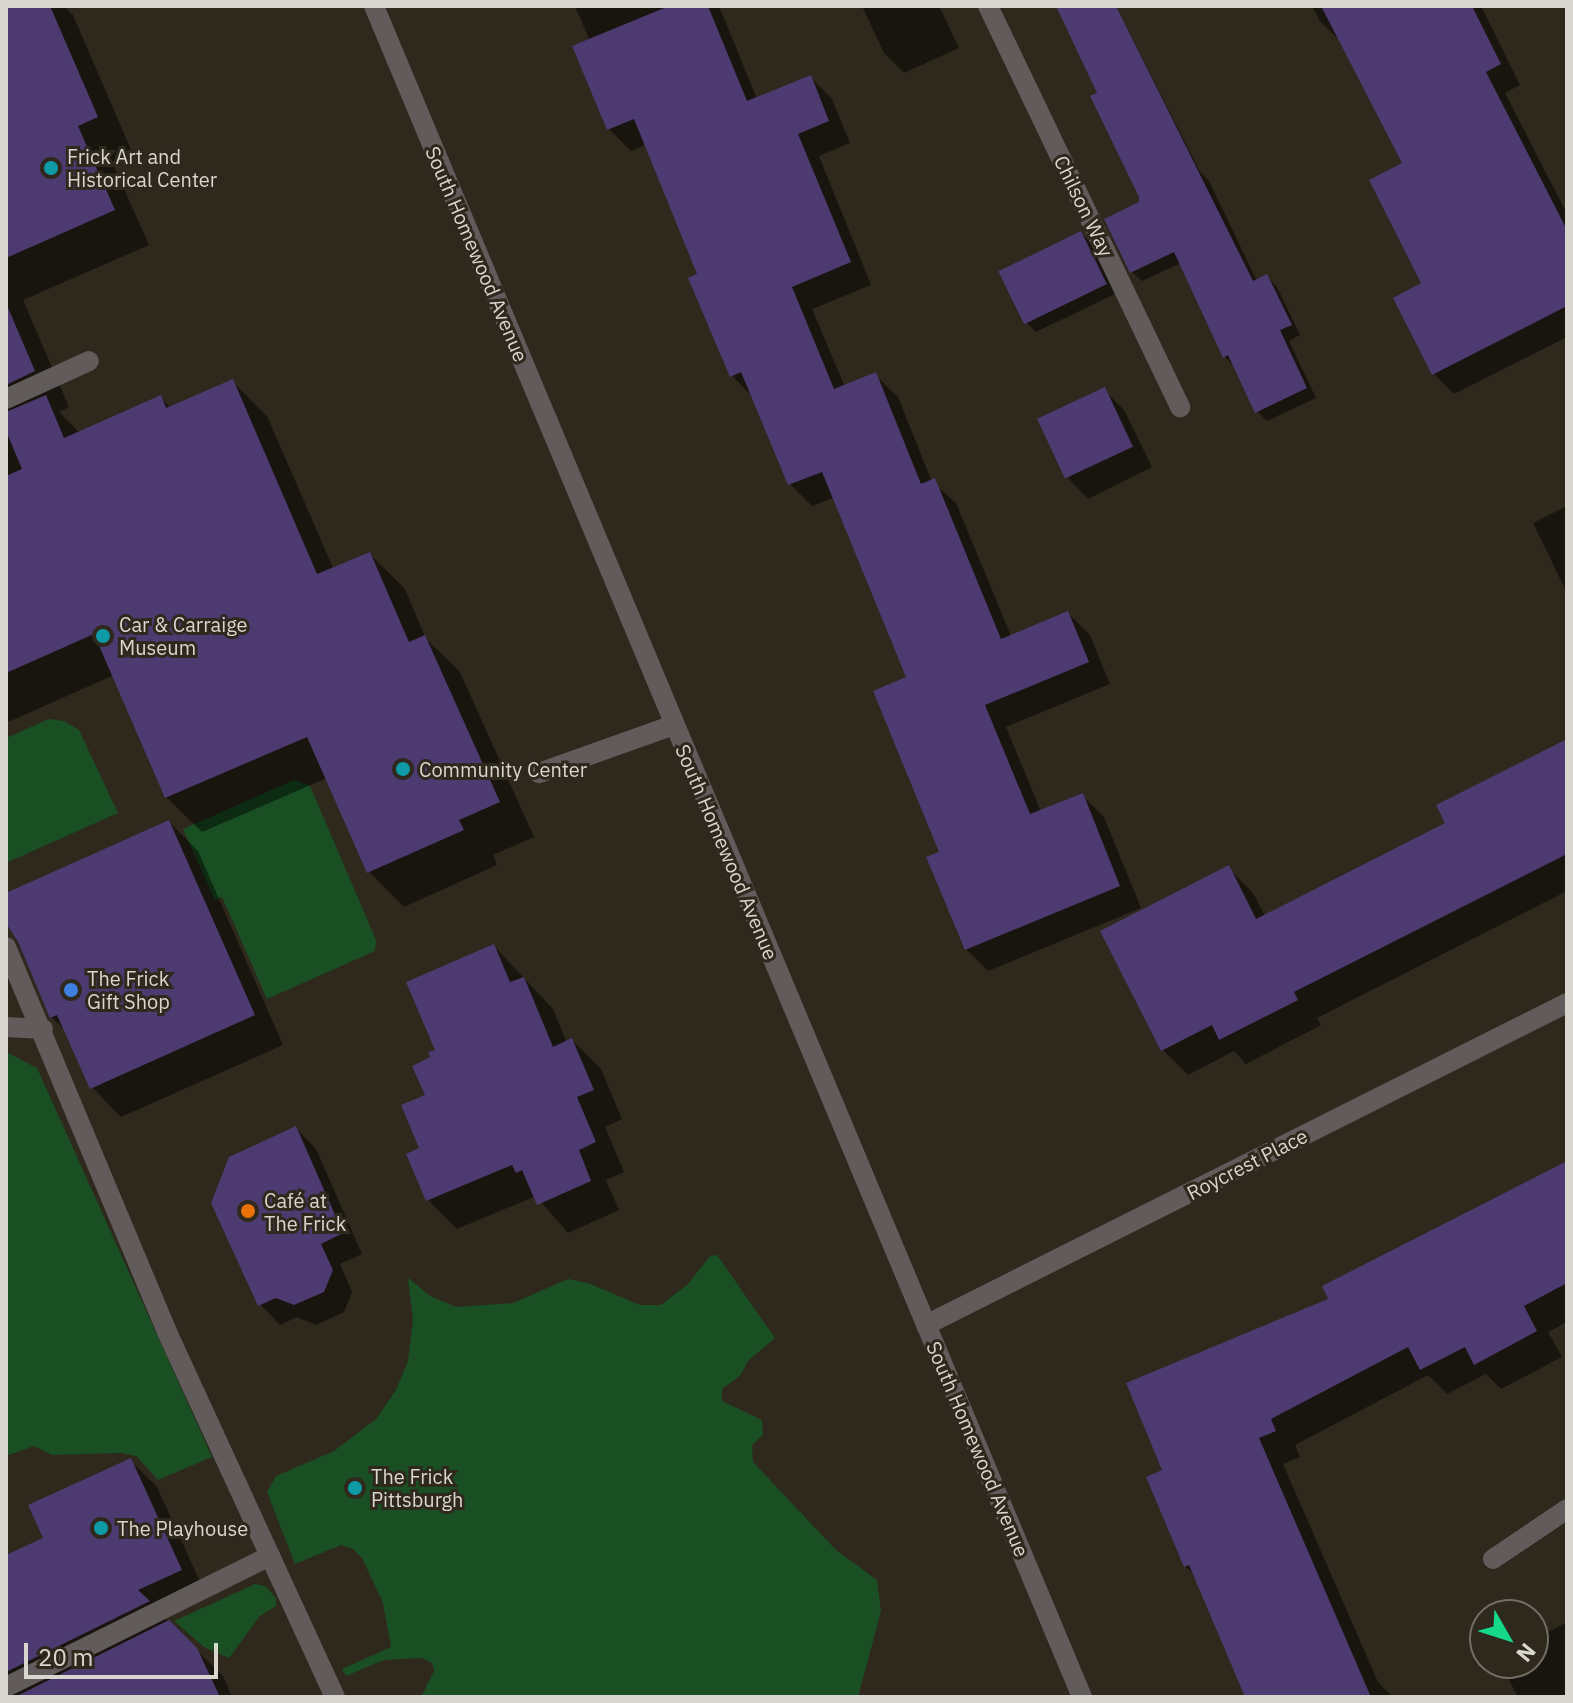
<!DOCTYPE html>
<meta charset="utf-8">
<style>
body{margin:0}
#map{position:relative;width:1573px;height:1703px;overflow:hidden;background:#2e281d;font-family:"IBM Plex Sans",sans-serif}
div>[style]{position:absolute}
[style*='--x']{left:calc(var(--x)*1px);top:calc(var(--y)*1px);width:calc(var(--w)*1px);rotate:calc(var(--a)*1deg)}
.green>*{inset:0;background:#1a4f24}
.shadow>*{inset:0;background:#0007}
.building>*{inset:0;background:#4d3a71;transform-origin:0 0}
.service>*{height:20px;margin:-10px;padding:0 10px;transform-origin:10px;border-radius:10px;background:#625b5b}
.minor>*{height:20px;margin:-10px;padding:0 10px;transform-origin:10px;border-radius:10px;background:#625b5b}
.tertiary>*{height:20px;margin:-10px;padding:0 10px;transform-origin:10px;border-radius:10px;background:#625b5b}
.dots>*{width:22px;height:22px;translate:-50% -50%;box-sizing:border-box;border:4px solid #2e281d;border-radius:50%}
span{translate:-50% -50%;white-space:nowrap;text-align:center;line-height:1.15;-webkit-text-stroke:6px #2e281d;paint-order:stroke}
.poi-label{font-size:20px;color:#d9d6cf}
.left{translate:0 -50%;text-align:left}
.street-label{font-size:20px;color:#d9d6cf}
.frame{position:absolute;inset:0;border:8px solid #d9d6cf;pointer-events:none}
.north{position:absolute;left:1469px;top:1599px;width:80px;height:80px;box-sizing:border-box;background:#2e281d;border:2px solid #726e64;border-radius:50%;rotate:129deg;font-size:22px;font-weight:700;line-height:32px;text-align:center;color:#d9d6cf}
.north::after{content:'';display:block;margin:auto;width:28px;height:36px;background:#14d989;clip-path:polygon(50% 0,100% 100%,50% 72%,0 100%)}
.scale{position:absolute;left:24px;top:1643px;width:194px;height:36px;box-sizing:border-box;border:4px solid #d9d6cf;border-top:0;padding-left:10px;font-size:24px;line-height:28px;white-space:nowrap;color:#d9d6cf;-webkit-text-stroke:6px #2e281d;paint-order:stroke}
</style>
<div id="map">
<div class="green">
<div style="clip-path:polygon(49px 719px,64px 721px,79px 730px,118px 813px,6px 863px,6px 738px)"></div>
<div style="clip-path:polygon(294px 780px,310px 786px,376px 940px,375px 951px,267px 999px,222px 897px,215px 900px,183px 829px)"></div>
<div style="clip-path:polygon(6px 1052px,37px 1068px,212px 1457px,158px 1480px,136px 1456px,121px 1453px,52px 1455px,34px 1446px,6px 1456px)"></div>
<div style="clip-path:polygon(717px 1255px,775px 1338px,748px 1361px,740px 1376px,722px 1389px,722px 1401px,762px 1420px,763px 1435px,752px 1445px,753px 1462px,836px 1550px,877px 1580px,881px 1611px,858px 1697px,421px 1697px,434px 1671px,432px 1663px,421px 1658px,384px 1660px,346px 1676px,342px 1669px,391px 1647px,383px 1603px,362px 1558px,353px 1549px,341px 1545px,295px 1564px,267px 1492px,276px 1476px,334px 1451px,376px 1419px,396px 1390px,408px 1361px,413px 1320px,408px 1278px,430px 1296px,456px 1307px,513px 1303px,568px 1279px,588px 1283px,640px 1305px,661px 1305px,688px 1284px,710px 1256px)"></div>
<div style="clip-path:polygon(255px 1584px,265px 1586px,276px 1598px,276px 1606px,260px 1616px,229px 1658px,204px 1647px,174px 1621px)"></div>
</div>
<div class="shadow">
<div style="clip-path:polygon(6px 6px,64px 6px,73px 15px,132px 152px,112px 162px,149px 245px,23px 300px,69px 407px,59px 412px,80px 433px,161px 398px,171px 408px,232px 381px,267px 416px,334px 570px,370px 554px,405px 589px,426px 639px,460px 672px,534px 837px,493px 855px,497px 865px,404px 907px,369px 872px,327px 778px,202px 832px,166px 797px,114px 675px,6px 723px)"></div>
<div style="clip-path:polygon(575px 6px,719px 6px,757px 99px,810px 77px,832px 99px,850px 143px,819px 156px,871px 285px,812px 309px,845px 387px,875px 375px,898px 397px,932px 482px,956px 503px,1011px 636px,1068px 613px,1090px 635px,1110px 684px,1006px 727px,1041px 812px,1082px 795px,1104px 817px,1141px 908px,988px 971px,966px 949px,942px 853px,908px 679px,835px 497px,812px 506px,790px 484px,755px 399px,732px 376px,700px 275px,647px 144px,631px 151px,609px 129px,590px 41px)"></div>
<div style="clip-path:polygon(862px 6px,939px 6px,959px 48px,904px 73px,884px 53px)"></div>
<div style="clip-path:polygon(1058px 6px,1116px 6px,1200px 172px,1209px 181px,1257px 281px,1267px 277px,1277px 287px,1300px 335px,1289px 341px,1316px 398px,1267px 421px,1257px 411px,1235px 367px,1225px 357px,1181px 263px,1142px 281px,1132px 272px,1142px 203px,1099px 94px)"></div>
<div style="clip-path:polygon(1312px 6px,1481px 6px,1520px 85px,1505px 93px,1567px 214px,1567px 337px,1454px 394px,1434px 374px,1405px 164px,1340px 41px,1320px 21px)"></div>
<div style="clip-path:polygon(1081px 233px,1091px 243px,1115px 294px,1036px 332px,1026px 322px)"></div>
<div style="clip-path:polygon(1104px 390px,1124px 410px,1152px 467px,1088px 499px,1068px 478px)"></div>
<div style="clip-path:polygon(1567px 506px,1567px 593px,1533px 523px)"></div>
<div style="clip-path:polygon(1567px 742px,1567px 891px,1317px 1018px,1321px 1025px,1246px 1064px,1234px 1051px,1188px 1075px,1163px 1050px,1103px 931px,1228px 868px,1253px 893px,1265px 916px,1448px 824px)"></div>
<div style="clip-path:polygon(169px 822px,198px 851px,283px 1045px,121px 1117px,92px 1087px,67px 1032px,51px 1017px,6px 917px,6px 895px)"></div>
<div style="clip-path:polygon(494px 946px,553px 1009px,567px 1043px,572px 1040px,601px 1069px,622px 1119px,605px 1127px,624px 1172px,606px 1180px,619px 1210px,568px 1233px,536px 1196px,457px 1229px,428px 1200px,422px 1149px,433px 1058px)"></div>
<div style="clip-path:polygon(296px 1128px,316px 1149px,362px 1254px,340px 1264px,352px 1292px,344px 1312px,316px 1325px,297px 1317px,280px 1325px,260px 1304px)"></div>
<div style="clip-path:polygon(1567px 1168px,1567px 1322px,1548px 1332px,1562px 1357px,1501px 1389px,1486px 1374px,1447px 1394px,1428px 1375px,1295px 1445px,1300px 1457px,1283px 1464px,1378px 1682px,1393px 1697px,1247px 1697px,1197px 1577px,1185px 1566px,1165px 1471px,1331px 1300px)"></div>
<div style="clip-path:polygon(131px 1461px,157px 1487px,207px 1597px,163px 1617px,223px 1676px,232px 1697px,6px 1697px,6px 1557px,46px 1539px)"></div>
<div style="clip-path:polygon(1567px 1622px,1567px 1697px,1518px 1697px,1500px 1663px,1533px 1663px,1533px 1640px)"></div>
</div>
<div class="building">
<div style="clip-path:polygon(6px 6px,50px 6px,98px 117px,78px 126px,115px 210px,6px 258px)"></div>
<div style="clip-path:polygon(669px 6px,708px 6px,747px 101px,811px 75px,829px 121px,798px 134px,851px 262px,792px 287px,834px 389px,876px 372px,921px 484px,935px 478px,1001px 639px,1068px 611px,1089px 662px,985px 705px,1030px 814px,1083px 793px,1120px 886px,965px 950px,926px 857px,939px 852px,873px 691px,906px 677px,822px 472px,788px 485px,741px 372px,730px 377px,688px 278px,697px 274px,634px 119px,607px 130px,572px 46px)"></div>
<div style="clip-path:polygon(1056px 6px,1116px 6px,1253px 281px,1267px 274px,1292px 325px,1280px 330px,1307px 388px,1255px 413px,1228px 355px,1223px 358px,1174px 252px,1130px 273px,1104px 219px,1139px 202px,1139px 197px,1090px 96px,1097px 93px)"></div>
<div style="clip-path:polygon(1321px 6px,1472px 6px,1501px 64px,1486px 72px,1567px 230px,1567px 306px,1432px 375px,1393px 298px,1421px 283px,1369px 180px,1402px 163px)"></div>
<div style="left:1081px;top:231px;width:59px;height:92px;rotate:64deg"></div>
<div style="clip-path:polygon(6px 303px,35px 371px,6px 385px)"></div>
<div style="clip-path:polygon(233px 379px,317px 574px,370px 552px,409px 642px,425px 635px,500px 802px,459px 820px,464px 830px,367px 873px,307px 737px,165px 798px,94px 634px,6px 673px,6px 476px,22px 469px,6px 431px,6px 412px,46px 395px,64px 438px,161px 395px,166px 408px)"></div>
<div style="left:1105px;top:387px;width:66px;height:75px;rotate:65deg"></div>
<div style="clip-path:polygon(1567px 739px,1567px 854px,1294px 992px,1298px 1000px,1219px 1040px,1212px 1025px,1161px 1051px,1100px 931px,1229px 865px,1256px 919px,1445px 823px,1436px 805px)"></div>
<div style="clip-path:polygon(169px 820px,255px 1015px,90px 1089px,57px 1015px,50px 1018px,18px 942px,6px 923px,6px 893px)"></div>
<div style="clip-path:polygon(494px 944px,510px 982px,524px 977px,553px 1047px,572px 1038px,594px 1090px,577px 1097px,596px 1142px,579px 1150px,591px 1181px,537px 1205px,522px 1170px,516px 1173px,512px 1165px,426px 1201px,406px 1154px,419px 1148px,401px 1105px,425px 1095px,412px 1066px,430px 1057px,428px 1052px,435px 1050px,406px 982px)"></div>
<div style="clip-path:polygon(296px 1126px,343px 1233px,321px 1244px,333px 1270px,324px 1292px,294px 1305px,276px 1298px,258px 1306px,211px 1203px,229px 1157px)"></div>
<div style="clip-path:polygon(1567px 1161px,1567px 1283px,1524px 1306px,1537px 1331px,1474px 1365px,1465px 1347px,1420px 1370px,1408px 1347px,1271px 1419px,1276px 1431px,1259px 1438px,1371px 1697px,1245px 1697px,1189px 1565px,1184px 1567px,1146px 1477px,1162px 1470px,1126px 1383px,1328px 1299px,1322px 1286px)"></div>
<div style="clip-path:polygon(131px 1458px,182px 1570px,138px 1590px,150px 1601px,6px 1672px,6px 1555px,43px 1538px,28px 1505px)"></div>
<div style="clip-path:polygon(169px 1620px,197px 1648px,220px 1697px,15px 1697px)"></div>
</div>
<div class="service">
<div style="--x:988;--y:6;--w:445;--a:64.4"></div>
<div style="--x:6;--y:399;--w:91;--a:-24.6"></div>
<div style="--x:539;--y:773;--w:143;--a:-19.6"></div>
<div style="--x:6;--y:947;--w:417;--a:67.3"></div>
<div style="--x:167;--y:1332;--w:402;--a:65.3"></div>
<div style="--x:6;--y:1027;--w:37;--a:3"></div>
<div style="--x:1493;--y:1559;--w:89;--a:-34"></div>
<div style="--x:6;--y:1687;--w:295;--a:-26.4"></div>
</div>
<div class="minor">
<div style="--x:926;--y:1325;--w:717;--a:-26.67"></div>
</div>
<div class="tertiary">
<div style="--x:374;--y:6;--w:1833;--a:67.28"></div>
</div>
<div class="dots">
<div style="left:51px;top:168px;background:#0f9aa8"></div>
<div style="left:103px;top:636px;background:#0f9aa8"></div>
<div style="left:403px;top:769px;background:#0f9aa8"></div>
<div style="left:71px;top:990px;background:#3f7fe0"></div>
<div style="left:248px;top:1211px;background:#e8710a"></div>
<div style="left:355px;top:1488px;background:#0f9aa8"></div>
<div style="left:101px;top:1528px;background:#0f9aa8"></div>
</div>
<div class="poi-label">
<span class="left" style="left:67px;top:168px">Frick Art and<br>Historical Center</span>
<span class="left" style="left:119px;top:636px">Car &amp; Carraige<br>Museum</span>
<span class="left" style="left:419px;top:769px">Community Center</span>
<span class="left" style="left:87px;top:990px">The Frick<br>Gift Shop</span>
<span class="left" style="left:264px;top:1212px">Café at<br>The Frick</span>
<span class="left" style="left:371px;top:1488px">The Frick<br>Pittsburgh</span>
<span class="left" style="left:117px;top:1528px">The Playhouse</span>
</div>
<div class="street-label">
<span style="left:1084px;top:206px;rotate:64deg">Chilson Way</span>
<span style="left:477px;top:254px;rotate:67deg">South Homewood Avenue</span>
<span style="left:727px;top:852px;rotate:67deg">South Homewood Avenue</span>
<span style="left:1247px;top:1164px;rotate:-27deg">Roycrest Place</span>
<span style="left:978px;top:1449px;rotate:67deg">South Homewood Avenue</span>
</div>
<div class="frame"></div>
<div class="north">N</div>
<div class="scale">20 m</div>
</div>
